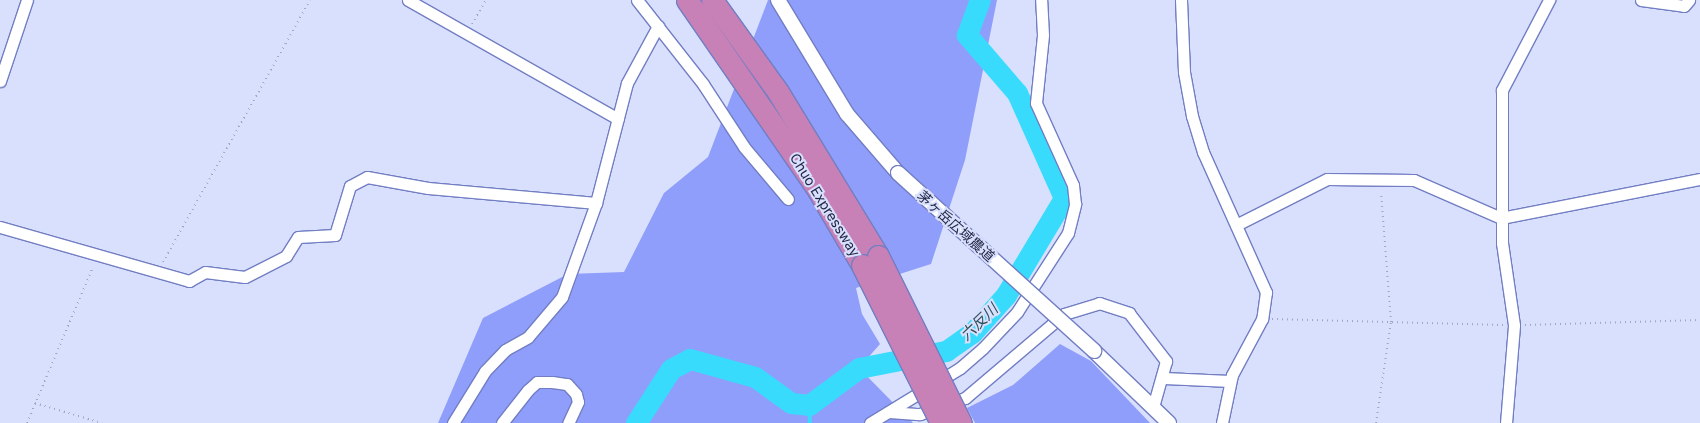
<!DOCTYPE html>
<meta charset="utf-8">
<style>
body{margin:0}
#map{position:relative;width:1700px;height:423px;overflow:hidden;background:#d9e0fe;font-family:Inter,"Noto Sans JP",sans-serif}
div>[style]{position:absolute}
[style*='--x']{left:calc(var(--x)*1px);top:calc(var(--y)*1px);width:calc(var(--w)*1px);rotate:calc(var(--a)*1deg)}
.forest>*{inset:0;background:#8f9efa}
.stream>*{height:4px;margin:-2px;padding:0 2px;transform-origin:2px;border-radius:2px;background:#39dbfd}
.river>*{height:21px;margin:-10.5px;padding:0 10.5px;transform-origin:10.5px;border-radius:10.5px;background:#39dbfd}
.path>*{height:2px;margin-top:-1px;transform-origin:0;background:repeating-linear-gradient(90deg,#9fa6c4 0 1px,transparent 0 5px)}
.roads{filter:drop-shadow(1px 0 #727ec3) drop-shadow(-1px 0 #727ec3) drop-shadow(0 1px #727ec3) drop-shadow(0 -1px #727ec3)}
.minor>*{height:11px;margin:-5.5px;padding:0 5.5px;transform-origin:5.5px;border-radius:5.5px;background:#fff}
.tertiary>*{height:14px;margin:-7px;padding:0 7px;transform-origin:7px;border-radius:7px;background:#fff}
.motorway>*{height:21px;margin:-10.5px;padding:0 10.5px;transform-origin:10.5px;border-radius:10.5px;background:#c781b7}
.bridges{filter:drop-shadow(1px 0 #727ec3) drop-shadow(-1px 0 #727ec3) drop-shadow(0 1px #727ec3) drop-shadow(0 -1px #727ec3)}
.tertiary-bridge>*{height:14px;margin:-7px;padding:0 7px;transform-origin:7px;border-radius:7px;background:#fff}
.motorway-bridge>*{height:21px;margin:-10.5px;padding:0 10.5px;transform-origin:10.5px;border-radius:10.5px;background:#c781b7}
span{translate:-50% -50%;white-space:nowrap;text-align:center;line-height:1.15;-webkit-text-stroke:4px #d9e0fe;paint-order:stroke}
.street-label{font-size:14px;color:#222744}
.water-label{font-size:15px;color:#305058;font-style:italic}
</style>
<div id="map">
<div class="forest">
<div style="clip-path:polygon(768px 0,997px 0,965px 160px,931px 264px,856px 288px,862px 314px,880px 344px,859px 368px,913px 423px,438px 423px,483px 318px,568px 274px,624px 272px,664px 193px,708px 157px)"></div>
<div style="clip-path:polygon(1060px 344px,1091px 361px,1150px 423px,975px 423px,967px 408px,1013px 385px)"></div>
</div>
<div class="stream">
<div style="--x:809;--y:405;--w:18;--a:87"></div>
</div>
<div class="river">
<div style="--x:636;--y:423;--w:64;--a:-57.1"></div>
<div style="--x:671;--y:369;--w:21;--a:-28"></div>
<div style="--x:690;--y:359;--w:67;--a:15.5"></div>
<div style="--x:755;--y:377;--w:44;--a:35.8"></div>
<div style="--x:791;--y:403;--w:18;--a:6"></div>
<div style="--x:809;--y:405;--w:62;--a:-36.5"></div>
<div style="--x:859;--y:368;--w:89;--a:-11.1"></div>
<div style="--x:946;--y:351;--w:32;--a:-35"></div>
<div style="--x:972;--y:333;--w:51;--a:-48.2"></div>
<div style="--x:1006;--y:295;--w:113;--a:-59.1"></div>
<div style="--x:1064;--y:198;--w:115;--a:-114.1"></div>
<div style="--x:1017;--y:93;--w:77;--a:-130.8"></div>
<div style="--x:967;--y:35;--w:37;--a:-70"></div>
</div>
<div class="path">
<div style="--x:472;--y:24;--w:28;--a:-60"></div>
<div style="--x:163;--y:262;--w:300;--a:-60.7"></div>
<div style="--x:1272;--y:319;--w:231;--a:1.5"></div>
<div style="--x:1525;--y:325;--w:175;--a:-1.6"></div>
<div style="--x:35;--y:403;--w:70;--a:16.6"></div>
<div style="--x:27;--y:423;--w:169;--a:-67.1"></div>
<div style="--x:1376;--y:423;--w:102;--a:-81.6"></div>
<div style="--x:1391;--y:322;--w:130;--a:-94.4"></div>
</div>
<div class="roads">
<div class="minor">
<div style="--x:408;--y:0;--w:241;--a:29.5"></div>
<div style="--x:637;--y:0;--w:107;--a:51.8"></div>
<div style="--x:703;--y:84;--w:75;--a:56.9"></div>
<div style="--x:744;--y:147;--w:68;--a:49.8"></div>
<div style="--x:1181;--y:0;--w:72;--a:87.6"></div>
<div style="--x:1184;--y:72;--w:45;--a:79.7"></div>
<div style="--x:1192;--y:116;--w:38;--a:73"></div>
<div style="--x:1203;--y:152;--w:154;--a:65.8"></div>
<div style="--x:1266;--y:292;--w:27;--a:98"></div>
<div style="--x:1262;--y:319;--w:64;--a:118.2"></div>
<div style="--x:1232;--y:375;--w:49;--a:101.8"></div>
<div style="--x:1641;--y:0;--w:43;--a:7.9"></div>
<div style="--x:1684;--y:6;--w:8;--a:-50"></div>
<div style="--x:0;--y:81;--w:85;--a:-71.6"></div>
<div style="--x:1236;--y:225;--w:102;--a:-26.8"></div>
<div style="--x:1327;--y:179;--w:87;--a:0.7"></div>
<div style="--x:1414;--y:180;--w:95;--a:23.6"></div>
<div style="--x:1501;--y:218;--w:203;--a:-11.1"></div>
<div style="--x:0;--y:227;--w:197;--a:15.9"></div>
<div style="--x:189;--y:281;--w:18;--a:-29"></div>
<div style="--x:205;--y:272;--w:40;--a:7.1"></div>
<div style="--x:245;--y:277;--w:46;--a:-27.1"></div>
<div style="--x:286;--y:256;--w:22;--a:-58"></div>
<div style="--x:298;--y:237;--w:37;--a:-3"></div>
<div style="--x:335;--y:235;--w:51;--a:-73"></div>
<div style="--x:350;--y:186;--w:19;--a:-28"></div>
<div style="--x:367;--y:177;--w:62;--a:10.2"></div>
<div style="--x:428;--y:188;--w:169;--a:5.1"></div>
<div style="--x:1164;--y:378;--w:66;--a:2.6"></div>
<div style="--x:889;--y:412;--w:31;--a:4"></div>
<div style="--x:920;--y:414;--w:48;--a:-19.6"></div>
<div style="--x:965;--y:398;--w:130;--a:-40.3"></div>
<div style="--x:1064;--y:314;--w:37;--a:-17"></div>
<div style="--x:1099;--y:303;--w:32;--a:18"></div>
<div style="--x:1129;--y:313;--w:61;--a:52.4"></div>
<div style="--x:1166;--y:361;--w:48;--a:105.8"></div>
<div style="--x:453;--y:423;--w:61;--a:-58.4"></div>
<div style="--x:485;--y:371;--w:29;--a:-46"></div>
<div style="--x:505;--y:350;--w:26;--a:-29"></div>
<div style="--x:528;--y:337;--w:52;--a:-49.6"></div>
<div style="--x:562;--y:297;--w:100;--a:-70.1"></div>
<div style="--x:596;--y:203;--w:124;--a:-75.5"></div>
<div style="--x:627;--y:83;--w:65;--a:-61.5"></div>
<div style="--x:502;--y:423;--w:42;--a:-51.8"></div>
<div style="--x:528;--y:390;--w:12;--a:-42"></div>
<div style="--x:537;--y:382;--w:15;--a:0"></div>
<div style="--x:552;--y:382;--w:15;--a:8"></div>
<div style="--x:567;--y:384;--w:13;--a:48"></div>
<div style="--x:576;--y:394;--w:8;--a:76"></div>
<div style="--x:578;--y:402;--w:23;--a:115"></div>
<div style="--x:870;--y:423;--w:105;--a:-31.4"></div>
<div style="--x:960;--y:368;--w:30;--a:-41"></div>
<div style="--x:983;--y:348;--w:50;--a:-46.6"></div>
<div style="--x:1017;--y:312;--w:94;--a:-57.2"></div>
<div style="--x:1068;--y:233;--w:30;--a:-76"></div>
<div style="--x:1075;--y:204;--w:19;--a:-96"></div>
<div style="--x:1073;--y:185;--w:90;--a:-114.3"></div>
<div style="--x:1036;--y:103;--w:68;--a:-84.1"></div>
<div style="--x:1043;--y:35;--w:35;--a:-93"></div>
<div style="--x:1506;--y:423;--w:98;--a:-85.3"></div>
<div style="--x:1514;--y:325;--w:83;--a:-98.3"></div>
<div style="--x:1502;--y:243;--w:153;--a:-90"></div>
<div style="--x:1502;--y:90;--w:102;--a:-62.4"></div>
</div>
<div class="tertiary">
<div style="--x:778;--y:0;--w:133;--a:58.8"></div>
<div style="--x:847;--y:114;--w:78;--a:49.2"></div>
<div style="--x:1094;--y:351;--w:104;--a:43.8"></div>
</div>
<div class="motorway">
<div style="--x:687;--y:0;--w:231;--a:55.4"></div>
<div style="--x:818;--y:190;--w:87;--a:59.6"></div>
<div style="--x:712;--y:0;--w:113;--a:54.3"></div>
<div style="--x:778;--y:92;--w:192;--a:58.6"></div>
</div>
</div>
<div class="bridges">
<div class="tertiary-bridge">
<div style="--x:898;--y:173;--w:265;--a:42.2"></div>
</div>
<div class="motorway-bridge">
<div style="--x:878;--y:256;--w:186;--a:63.6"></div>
<div style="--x:862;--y:265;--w:177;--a:63.4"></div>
</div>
</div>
<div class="street-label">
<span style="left:825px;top:205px;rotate:58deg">Chuo Expressway</span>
<span style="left:956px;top:226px;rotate:42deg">茅ヶ岳広域農道</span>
</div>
<div class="water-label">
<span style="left:979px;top:322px;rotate:-44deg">六反川</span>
</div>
</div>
